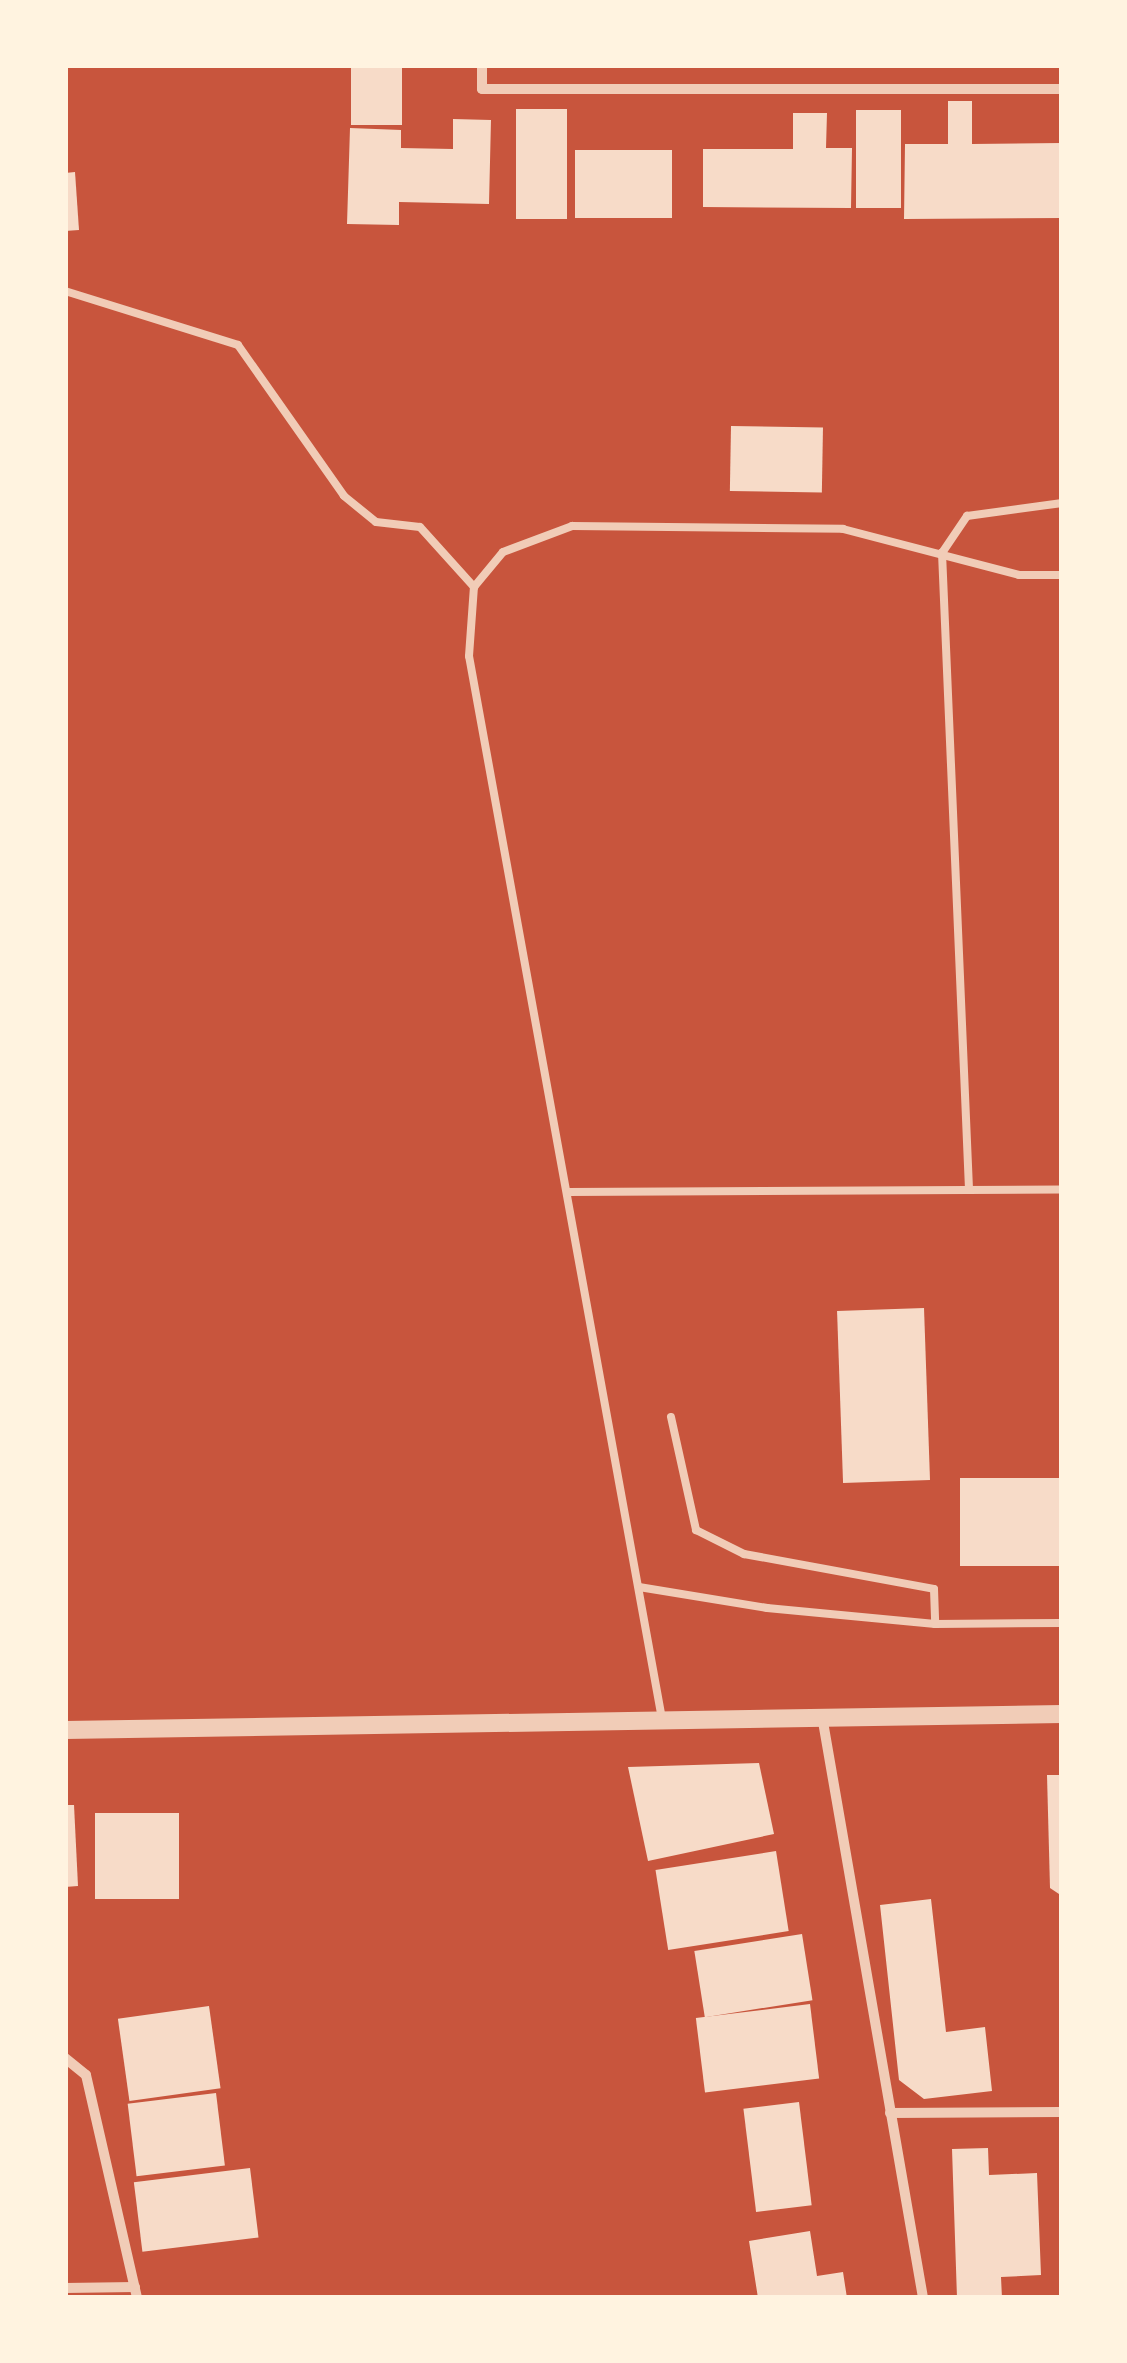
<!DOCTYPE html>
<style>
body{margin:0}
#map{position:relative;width:1127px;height:2363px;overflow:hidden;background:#c8553d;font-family:Barlow,sans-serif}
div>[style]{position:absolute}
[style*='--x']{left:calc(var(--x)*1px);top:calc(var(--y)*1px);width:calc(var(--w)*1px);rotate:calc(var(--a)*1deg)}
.building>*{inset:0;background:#f7dbc8;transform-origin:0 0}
.service>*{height:8px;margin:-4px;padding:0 4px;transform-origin:4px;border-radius:4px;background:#f1ccb7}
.minor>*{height:10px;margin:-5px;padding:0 5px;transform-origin:5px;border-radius:5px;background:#f1ccb7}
.tertiary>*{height:18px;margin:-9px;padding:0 9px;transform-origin:9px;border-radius:9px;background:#f1ccb7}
span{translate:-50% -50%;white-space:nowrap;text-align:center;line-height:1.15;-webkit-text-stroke:8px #fff3e0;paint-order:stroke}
.frame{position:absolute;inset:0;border:68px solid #fff3e0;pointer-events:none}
</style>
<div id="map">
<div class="building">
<div style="left:351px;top:65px;width:51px;height:60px"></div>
<div style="clip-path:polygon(948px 101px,972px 101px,972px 144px,1062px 143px,1062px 218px,904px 219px,905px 144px,948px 144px)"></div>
<div style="left:516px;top:109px;width:51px;height:110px"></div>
<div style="left:856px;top:110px;width:45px;height:98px"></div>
<div style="clip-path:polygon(793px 113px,827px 113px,826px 148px,852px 148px,851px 208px,703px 207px,703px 149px,793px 149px)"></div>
<div style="clip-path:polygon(453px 119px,491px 120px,489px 204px,399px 202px,399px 225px,347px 224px,350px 128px,401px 130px,401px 148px,453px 149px)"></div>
<div style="left:575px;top:150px;width:97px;height:68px"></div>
<div style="clip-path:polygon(75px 172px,79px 230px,65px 231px,65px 173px)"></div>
<div style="left:731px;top:426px;width:92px;height:65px;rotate:1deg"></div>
<div style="left:924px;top:1308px;width:172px;height:87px;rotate:88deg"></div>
<div style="left:960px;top:1478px;width:102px;height:88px"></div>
<div style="clip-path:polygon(759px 1763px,774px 1834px,648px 1861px,628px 1767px)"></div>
<div style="clip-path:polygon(1047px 1775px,1062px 1775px,1062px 1896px,1050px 1888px)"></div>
<div style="clip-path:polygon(65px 1805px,74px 1805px,78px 1886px,65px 1887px)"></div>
<div style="left:95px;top:1813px;width:84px;height:86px"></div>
<div style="left:776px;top:1851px;width:81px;height:122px;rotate:81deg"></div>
<div style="clip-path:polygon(931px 1899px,946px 2032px,985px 2027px,992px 2091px,924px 2099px,899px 2080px,880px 1905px)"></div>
<div style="left:802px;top:1934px;width:67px;height:109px;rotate:81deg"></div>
<div style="left:810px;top:2004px;width:75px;height:115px;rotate:83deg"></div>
<div style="left:209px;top:2006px;width:83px;height:92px;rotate:82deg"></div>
<div style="left:216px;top:2093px;width:73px;height:89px;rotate:83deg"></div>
<div style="left:799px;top:2102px;width:104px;height:56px;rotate:83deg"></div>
<div style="clip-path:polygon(988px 2148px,989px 2175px,1037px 2173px,1041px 2275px,1001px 2277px,1002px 2298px,957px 2298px,952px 2149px)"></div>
<div style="left:250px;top:2168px;width:70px;height:117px;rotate:83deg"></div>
<div style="clip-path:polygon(810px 2231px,817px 2276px,843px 2272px,847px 2298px,758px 2298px,749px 2241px)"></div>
</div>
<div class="service">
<div style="--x:65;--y:291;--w:181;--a:17.3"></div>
<div style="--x:238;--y:345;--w:184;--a:54.9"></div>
<div style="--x:344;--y:496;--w:41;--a:39.1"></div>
<div style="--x:376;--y:522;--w:44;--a:6.5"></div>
<div style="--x:420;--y:527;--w:81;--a:48"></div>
<div style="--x:969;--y:1189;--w:637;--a:-92.43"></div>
<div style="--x:942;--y:553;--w:45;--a:-56"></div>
<div style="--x:967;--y:516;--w:96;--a:-7.8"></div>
<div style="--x:567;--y:1192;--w:495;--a:-0.3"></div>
<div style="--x:671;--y:1417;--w:116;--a:77.5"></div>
<div style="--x:696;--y:1530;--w:54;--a:26.6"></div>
<div style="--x:744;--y:1554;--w:193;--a:10.4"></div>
<div style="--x:934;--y:1589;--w:35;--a:88"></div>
<div style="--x:639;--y:1587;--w:130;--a:9.3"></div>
<div style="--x:767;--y:1608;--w:169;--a:5.4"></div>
<div style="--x:935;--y:1624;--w:127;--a:-0.5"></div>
<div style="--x:662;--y:1719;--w:1080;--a:-100.29"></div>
<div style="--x:469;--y:656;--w:69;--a:-85.9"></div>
<div style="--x:474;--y:587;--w:45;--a:-50.4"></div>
<div style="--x:503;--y:552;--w:74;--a:-20.6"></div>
<div style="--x:572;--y:526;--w:271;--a:0.6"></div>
<div style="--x:843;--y:529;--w:182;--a:14.6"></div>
<div style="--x:1019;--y:575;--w:43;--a:0"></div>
</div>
<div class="minor">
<div style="--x:482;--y:65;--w:24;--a:90"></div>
<div style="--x:482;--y:89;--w:580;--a:0"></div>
<div style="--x:822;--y:1716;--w:591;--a:80.15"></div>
<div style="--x:65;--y:2058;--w:27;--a:39"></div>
<div style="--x:86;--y:2075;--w:229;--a:77.1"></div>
<div style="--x:890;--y:2113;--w:172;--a:-0.3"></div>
<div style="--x:65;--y:2288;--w:70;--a:-0.8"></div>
</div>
<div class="tertiary">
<div style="--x:65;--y:1730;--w:997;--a:-0.92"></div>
</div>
<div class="frame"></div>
</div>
